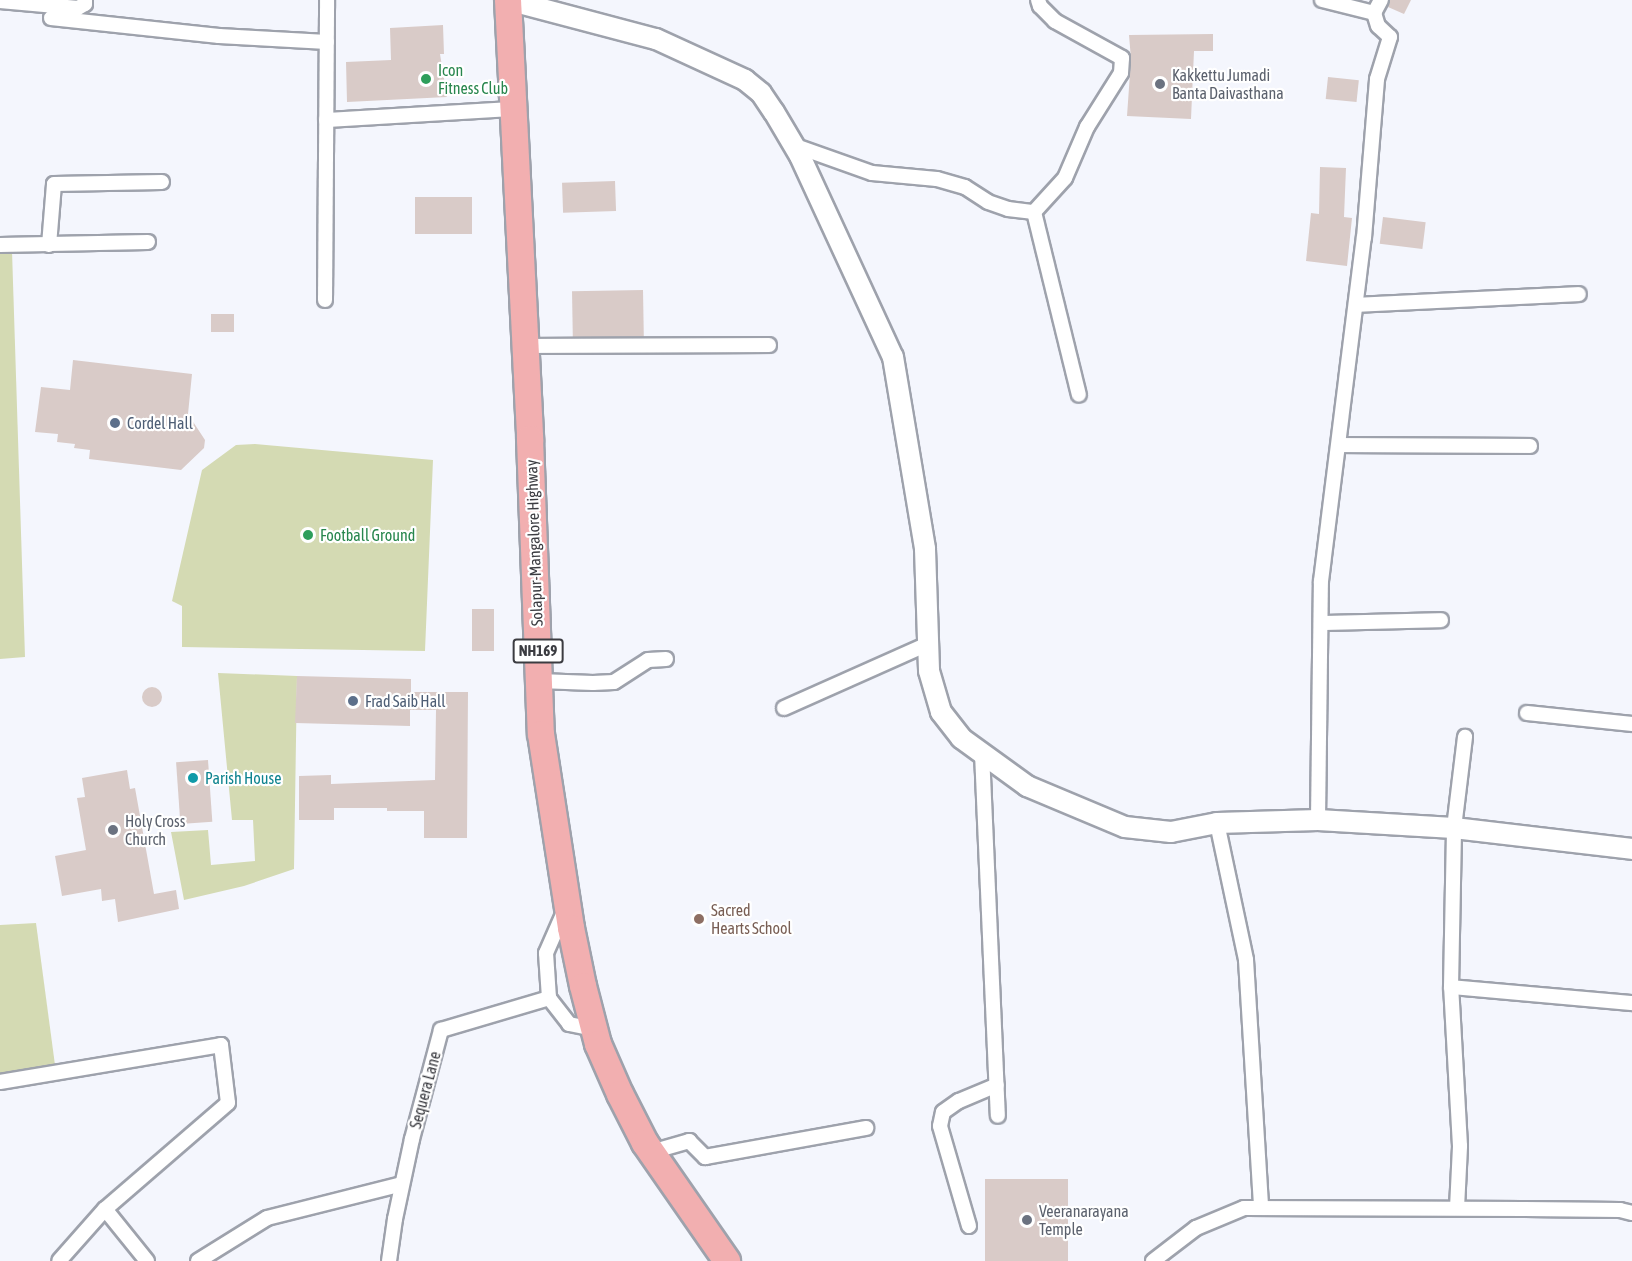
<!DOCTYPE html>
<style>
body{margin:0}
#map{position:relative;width:1632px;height:1261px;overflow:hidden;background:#f4f6fd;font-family:"Asap Condensed",sans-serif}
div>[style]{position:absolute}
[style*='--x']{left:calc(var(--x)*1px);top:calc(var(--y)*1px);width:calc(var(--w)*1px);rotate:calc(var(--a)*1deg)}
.green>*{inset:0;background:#d4dab3}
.building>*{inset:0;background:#d9cbc8;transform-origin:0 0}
.round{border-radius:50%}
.roads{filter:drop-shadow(2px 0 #9ea2ac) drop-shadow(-2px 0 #9ea2ac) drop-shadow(0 2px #9ea2ac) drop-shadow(0 -2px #9ea2ac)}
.street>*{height:14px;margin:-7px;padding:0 7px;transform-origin:7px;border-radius:7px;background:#fff}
.secondary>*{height:20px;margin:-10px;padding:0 10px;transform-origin:10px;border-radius:10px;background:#fff}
.highway>*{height:26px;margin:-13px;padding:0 13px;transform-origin:13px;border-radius:13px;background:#f2afb0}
.dots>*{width:16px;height:16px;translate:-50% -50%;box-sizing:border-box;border:3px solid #fff;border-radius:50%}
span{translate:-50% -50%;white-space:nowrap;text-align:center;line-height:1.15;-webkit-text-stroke:4.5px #fff;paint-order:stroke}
.shield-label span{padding:2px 4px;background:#fff;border:2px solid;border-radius:4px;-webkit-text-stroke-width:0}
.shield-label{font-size:15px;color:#3b3c41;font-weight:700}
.leisure-label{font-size:16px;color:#27864d}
.left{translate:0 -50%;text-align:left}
.worship-label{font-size:16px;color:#5b616d}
.service-label{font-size:16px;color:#4e5e75}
.street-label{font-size:16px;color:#3b3c41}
.culture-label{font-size:16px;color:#0d838f}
.education-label{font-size:16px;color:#785e54}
</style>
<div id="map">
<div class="green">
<div style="clip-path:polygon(0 251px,12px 251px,25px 657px,0 659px)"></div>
<div style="clip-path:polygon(255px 444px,433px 460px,425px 651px,182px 647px,182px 606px,172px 601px,202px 470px,236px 445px)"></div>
<div style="clip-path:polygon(218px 673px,297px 676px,294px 869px,244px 886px,184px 900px,171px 832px,208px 830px,211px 865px,255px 861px,253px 820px,232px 820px)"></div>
<div style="clip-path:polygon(36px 923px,55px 1065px,0 1077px,0 925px)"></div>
</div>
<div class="building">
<div style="clip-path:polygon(1390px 0,1411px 0,1404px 14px,1388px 7px)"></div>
<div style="clip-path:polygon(443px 25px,444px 54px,440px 54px,447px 97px,347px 102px,346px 62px,391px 60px,390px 28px)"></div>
<div style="clip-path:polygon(1213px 34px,1213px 51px,1194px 51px,1191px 119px,1127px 116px,1131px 59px,1129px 35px)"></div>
<div style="left:1328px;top:77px;width:31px;height:22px;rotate:6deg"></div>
<div style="clip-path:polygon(1320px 167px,1346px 168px,1344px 217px,1352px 218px,1347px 266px,1306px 261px,1311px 213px,1319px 214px)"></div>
<div style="left:615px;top:181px;width:30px;height:53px;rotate:88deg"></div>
<div style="left:472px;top:197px;width:37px;height:57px;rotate:90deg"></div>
<div style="left:1383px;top:217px;width:43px;height:27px;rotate:7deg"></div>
<div style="left:643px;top:290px;width:47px;height:71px;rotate:89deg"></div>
<div style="left:211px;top:314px;width:23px;height:18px"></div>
<div style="clip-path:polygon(73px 360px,192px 374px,188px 414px,205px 440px,204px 448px,181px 470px,89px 459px,90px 450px,74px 448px,75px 444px,57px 442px,58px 434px,35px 432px,41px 387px,70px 390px)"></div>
<div style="left:472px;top:609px;width:22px;height:42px"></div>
<div style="clip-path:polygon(297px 676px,411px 679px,411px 692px,468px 692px,467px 838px,424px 838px,424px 811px,387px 811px,387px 808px,334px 808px,334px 820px,299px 820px,299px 776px,331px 775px,331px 784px,435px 780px,436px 710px,410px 710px,410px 726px,295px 723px)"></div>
<div class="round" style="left:142px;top:687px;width:20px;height:20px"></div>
<div style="left:208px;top:760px;width:62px;height:32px;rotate:86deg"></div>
<div style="clip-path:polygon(127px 770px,130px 789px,135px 788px,154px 894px,176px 890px,179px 909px,118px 922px,115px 899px,102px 901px,101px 889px,62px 896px,55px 856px,86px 850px,77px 798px,85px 797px,82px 778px)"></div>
<div style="left:985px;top:1179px;width:83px;height:82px"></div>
</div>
<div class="roads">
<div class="street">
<div style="--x:1322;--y:0;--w:54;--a:14"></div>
<div style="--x:0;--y:1;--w:78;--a:5.1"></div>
<div style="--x:78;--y:8;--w:8;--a:-30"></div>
<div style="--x:85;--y:4;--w:4;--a:-90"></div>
<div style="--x:51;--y:18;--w:169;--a:6.1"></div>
<div style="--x:219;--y:36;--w:108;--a:3.2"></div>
<div style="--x:326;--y:120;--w:187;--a:-3.4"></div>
<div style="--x:793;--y:145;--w:84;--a:19.5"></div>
<div style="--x:872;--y:173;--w:65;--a:5.3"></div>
<div style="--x:937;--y:179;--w:29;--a:16"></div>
<div style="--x:965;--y:187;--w:27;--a:33"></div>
<div style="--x:988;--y:202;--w:21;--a:19"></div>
<div style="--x:1008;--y:209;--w:26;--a:7"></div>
<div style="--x:1034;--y:212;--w:46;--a:-47.6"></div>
<div style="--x:1065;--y:178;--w:56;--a:-66.7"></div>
<div style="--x:1087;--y:127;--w:64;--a:-57.8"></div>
<div style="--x:1121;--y:73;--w:15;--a:-86"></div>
<div style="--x:1122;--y:58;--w:77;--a:-151.1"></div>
<div style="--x:1055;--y:21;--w:21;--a:-135"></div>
<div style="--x:1040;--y:6;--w:6;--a:-108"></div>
<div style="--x:1034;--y:212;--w:188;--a:76.2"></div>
<div style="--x:0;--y:245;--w:148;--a:-1.2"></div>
<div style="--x:49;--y:245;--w:61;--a:-85.3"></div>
<div style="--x:54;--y:184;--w:108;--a:-1.1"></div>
<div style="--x:325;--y:300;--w:300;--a:-89.6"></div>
<div style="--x:1356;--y:305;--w:223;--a:-2.8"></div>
<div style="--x:525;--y:346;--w:244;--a:-0.2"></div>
<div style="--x:1340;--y:445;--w:190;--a:0.3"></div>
<div style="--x:1321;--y:623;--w:120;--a:-1.4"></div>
<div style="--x:539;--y:681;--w:54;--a:2.1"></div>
<div style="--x:593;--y:683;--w:21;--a:-3"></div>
<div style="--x:614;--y:682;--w:40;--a:-32.9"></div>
<div style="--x:648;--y:660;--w:18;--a:-3"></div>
<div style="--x:784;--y:708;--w:158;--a:-24"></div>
<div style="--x:1527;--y:713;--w:106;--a:6"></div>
<div style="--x:982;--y:753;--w:363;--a:87.5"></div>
<div style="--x:1318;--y:820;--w:239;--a:-89.3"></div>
<div style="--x:1321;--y:581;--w:346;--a:-82.9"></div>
<div style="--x:1364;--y:238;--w:160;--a:-85.3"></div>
<div style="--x:1377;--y:79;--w:44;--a:-72.8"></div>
<div style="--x:1390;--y:37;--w:16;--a:-137"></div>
<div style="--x:1378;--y:26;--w:14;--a:-107"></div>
<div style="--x:1374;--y:13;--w:15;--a:-62"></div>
<div style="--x:1217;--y:823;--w:140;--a:78"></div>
<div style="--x:1246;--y:960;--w:247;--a:86.5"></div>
<div style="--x:564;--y:912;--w:45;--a:113.7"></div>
<div style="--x:546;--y:953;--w:45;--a:86.2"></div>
<div style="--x:549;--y:998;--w:33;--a:52"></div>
<div style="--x:569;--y:1024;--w:25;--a:11"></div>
<div style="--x:1451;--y:987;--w:182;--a:5.1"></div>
<div style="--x:0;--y:1082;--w:224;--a:-9.5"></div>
<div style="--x:221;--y:1045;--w:58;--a:83.1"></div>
<div style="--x:228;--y:1103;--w:162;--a:139.2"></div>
<div style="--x:105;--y:1209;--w:69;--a:131.5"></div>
<div style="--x:651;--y:1152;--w:40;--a:-16"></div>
<div style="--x:689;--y:1141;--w:23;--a:45"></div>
<div style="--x:705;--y:1157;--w:164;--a:-10.2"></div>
<div style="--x:1457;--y:1208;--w:62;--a:-87.2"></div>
<div style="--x:1460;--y:1146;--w:159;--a:-93.2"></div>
<div style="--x:1451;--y:987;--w:159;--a:-88.9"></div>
<div style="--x:1454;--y:828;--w:92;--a:-83.1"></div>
<div style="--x:105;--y:1209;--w:67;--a:51.1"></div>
<div style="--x:969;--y:1226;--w:104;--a:-106.2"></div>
<div style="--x:940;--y:1126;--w:14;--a:-78"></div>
<div style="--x:943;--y:1112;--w:19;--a:-35"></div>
<div style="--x:959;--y:1101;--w:41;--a:-22.8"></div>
<div style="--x:198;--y:1261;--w:81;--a:-31.9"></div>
<div style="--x:267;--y:1218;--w:139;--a:-14.1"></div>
<div style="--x:389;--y:1261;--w:42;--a:-81.9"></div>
<div style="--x:395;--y:1219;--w:82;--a:-78"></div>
<div style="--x:412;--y:1139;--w:113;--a:-75.1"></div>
<div style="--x:441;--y:1030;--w:113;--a:-16.5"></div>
<div style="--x:1153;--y:1261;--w:54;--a:-37.5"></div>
<div style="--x:1196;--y:1228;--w:52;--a:-22.6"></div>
<div style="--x:1244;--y:1208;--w:281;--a:0.2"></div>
<div style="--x:1525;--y:1209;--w:95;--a:0.6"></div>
<div style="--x:1620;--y:1210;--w:12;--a:14"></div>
</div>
<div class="secondary">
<div style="--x:508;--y:0;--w:153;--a:14.8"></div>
<div style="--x:656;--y:39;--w:98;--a:24.7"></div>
<div style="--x:745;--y:80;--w:21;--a:39"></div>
<div style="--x:761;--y:93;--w:23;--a:56"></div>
<div style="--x:774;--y:112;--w:51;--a:59.4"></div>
<div style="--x:800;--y:156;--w:221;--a:65.2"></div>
<div style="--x:893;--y:357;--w:195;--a:80.5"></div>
<div style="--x:925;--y:549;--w:122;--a:88.1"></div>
<div style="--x:929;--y:671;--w:43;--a:73.7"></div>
<div style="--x:941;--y:712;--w:33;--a:52"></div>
<div style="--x:961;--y:738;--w:82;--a:36"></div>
<div style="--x:1027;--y:786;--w:106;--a:22.7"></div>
<div style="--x:1125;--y:827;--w:46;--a:6.2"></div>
<div style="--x:1171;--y:832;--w:47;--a:-11.1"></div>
<div style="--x:1217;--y:823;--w:101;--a:-1.7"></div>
<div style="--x:1318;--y:820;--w:136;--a:3.4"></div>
<div style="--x:1454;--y:828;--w:179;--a:6.7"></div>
</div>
<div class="highway">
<div style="--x:508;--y:0;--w:440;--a:87.1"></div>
<div style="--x:530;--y:439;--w:295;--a:87.9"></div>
<div style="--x:541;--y:734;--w:196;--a:81.2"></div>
<div style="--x:571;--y:928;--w:59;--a:78.3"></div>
<div style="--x:583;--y:986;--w:60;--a:75.5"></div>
<div style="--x:598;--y:1044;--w:55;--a:66.3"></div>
<div style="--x:620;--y:1094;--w:55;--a:63"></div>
<div style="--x:645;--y:1143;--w:144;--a:55.2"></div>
</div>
</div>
<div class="dots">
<div style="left:426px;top:79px;background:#2e9e5b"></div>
<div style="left:1160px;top:84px;background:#6b7280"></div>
<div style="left:115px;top:423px;background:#5c6f8a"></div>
<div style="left:308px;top:535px;background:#2e9e5b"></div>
<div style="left:353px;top:701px;background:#5c6f8a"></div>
<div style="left:193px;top:778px;background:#0f9aa8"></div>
<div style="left:113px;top:830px;background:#6b7280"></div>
<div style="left:699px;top:919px;background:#8d6e63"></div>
<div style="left:1027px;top:1220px;background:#6b7280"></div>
</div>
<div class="shield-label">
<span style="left:538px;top:651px">NH169</span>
</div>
<div class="leisure-label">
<span class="left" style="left:438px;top:79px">Icon<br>Fitness Club</span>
<span class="left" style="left:320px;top:535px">Football Ground</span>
</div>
<div class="worship-label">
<span class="left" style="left:1172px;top:84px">Kakkettu Jumadi<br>Banta Daivasthana</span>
<span class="left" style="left:125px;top:830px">Holy Cross<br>Church</span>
<span class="left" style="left:1039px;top:1220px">Veeranarayana<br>Temple</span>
</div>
<div class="service-label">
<span class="left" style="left:127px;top:423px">Cordel Hall</span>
<span class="left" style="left:365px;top:701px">Frad Saib Hall</span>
</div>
<div class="street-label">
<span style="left:534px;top:543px;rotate:-92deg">Solapur-Mangalore Highway</span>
<span style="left:425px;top:1090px;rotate:-75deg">Sequera Lane</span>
</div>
<div class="culture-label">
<span class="left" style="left:205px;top:778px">Parish House</span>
</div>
<div class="education-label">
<span class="left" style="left:711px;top:919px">Sacred<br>Hearts School</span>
</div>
</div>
